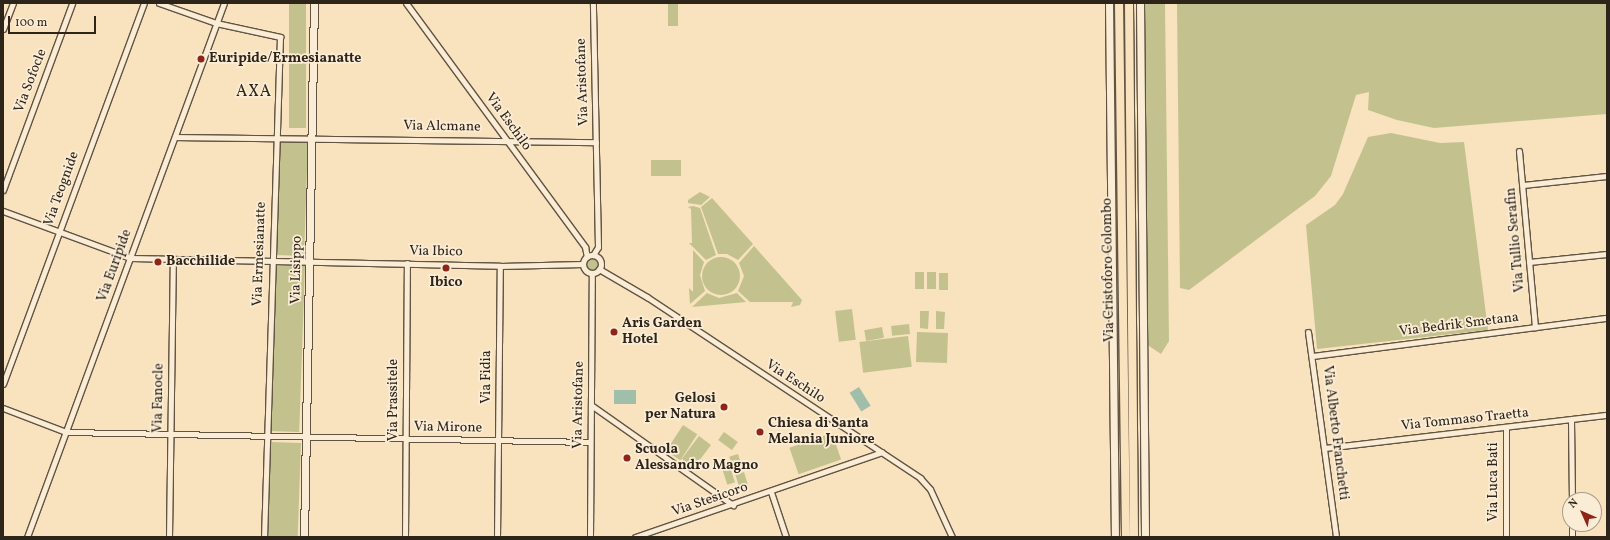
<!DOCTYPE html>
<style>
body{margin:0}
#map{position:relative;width:1610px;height:540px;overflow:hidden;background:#f9e2be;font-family:Vollkorn,serif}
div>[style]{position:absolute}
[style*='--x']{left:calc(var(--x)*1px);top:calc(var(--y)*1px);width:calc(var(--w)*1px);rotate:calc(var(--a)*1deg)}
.green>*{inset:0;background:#c3c28e;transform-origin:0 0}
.round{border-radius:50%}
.water>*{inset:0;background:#9fbfab;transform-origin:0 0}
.roads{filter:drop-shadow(1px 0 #615443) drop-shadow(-1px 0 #615443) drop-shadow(0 1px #615443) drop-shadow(0 -1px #615443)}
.street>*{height:5px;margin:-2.5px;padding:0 2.5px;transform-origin:2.5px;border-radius:2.5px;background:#fbecd5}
.street>.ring{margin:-2.5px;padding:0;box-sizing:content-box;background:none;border:5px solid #fbecd5;border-radius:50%}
.secondary>*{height:7px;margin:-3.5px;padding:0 3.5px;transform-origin:3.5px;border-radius:3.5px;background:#fbecd5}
.primary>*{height:8px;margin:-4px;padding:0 4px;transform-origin:4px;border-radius:4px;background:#f9e2be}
.dots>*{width:11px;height:11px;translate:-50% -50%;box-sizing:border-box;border:2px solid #fbecd5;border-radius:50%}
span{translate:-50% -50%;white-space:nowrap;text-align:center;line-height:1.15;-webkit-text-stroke:3.5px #fbecd5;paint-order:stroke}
.poi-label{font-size:14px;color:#2e251a;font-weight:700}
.left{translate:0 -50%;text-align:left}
.right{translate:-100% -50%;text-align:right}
.street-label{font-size:14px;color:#2e251a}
.quarter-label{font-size:16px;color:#2e251a;letter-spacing:1px}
.frame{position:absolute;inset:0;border:4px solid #2e251a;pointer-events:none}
.north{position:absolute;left:1562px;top:492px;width:40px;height:40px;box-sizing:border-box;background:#fbecd5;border:1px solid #a99c8a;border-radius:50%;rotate:315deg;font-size:11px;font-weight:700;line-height:16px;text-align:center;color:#2e251a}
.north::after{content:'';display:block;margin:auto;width:14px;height:18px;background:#8f2418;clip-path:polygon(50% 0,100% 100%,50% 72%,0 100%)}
.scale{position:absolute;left:8px;top:16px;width:88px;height:18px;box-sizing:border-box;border:2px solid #2e251a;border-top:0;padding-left:5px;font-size:12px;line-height:14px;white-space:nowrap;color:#2e251a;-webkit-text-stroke:3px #fbecd5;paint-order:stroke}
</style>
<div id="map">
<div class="green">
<div style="left:289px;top:3px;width:17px;height:125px"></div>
<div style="clip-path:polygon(1143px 3px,1165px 3px,1169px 341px,1161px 354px,1146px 344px)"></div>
<div style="clip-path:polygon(1177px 3px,1607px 3px,1607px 114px,1434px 128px,1397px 120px,1368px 110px,1369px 92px,1356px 95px,1331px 176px,1315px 196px,1189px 290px,1180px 288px)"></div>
<div style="left:668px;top:4px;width:10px;height:22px"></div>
<div style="clip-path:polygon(1391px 133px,1440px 143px,1464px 142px,1488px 330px,1317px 349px,1306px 225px,1335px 205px,1343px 194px,1368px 137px)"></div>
<div style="left:279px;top:141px;width:29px;height:114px;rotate:2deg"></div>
<div style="left:651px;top:160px;width:30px;height:16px"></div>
<div style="clip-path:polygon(700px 192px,710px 197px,701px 205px,688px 203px,688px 200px)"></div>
<div style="clip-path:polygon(712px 198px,753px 244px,738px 260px,727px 254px,718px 254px,701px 207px)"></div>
<div style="clip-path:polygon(693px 206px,700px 208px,716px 255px,706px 260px,689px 243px,692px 243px,691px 209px,688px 207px)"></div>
<div style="clip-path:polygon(754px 246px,802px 300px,800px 305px,791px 307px,793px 302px,750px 302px,738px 291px,744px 276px,739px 263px)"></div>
<div style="clip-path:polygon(693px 250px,704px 262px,700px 275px,705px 291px,690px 304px,689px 288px,693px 292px)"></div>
<div class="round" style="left:702px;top:257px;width:38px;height:38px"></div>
<div class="round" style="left:586px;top:259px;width:12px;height:12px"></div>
<div style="left:273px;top:265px;width:32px;height:166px;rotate:2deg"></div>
<div style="left:915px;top:272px;width:9px;height:17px"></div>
<div style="left:927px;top:272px;width:9px;height:17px"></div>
<div style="left:939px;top:273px;width:9px;height:17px"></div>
<div style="clip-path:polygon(707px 293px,719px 298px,737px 293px,746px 302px,692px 307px)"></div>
<div style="left:852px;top:309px;width:31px;height:17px;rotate:83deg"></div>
<div style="clip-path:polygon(920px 311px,929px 311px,928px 329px,920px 328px)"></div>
<div style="clip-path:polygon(936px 311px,945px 312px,944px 329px,936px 329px)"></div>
<div style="left:909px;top:324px;width:10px;height:18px;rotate:84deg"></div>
<div style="left:882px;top:327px;width:11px;height:18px;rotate:80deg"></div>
<div style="left:917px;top:332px;width:31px;height:30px;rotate:2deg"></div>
<div style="left:908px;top:336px;width:31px;height:49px;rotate:83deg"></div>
<div style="left:683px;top:425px;width:17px;height:31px;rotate:33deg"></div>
<div style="left:724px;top:432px;width:17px;height:10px;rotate:36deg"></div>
<div style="left:832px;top:433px;width:28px;height:45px;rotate:71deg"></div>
<div style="left:699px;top:436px;width:15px;height:31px;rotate:37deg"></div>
<div style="left:271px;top:442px;width:30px;height:95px;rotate:2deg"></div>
<div style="left:738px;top:454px;width:17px;height:9px;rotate:73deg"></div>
<div style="left:730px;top:467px;width:16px;height:8px;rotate:72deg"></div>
<div style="left:744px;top:472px;width:17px;height:9px;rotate:73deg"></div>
</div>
<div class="water">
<div style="left:859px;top:387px;width:22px;height:11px;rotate:58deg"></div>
<div style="left:614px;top:390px;width:22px;height:14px"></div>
</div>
<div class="roads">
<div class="street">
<div style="--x:159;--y:3;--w:60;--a:19.3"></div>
<div style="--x:216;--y:23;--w:66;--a:12.3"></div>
<div style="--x:280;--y:37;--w:500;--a:91.83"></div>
<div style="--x:406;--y:3;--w:303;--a:53.7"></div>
<div style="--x:585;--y:247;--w:10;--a:79"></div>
<div style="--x:3;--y:29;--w:28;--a:-69"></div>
<div style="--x:175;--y:137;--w:421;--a:0.7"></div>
<div style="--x:1519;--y:151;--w:177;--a:84.8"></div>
<div style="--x:1523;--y:185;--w:84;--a:-6.1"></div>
<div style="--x:3;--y:190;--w:199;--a:-69.7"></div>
<div style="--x:3;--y:211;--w:136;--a:20.2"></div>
<div style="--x:131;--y:258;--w:369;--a:1.2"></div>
<div style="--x:500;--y:266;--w:83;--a:-1.4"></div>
<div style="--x:593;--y:255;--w:9;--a:-58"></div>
<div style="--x:598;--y:247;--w:244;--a:-91.2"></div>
<div class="ring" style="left:583px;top:255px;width:13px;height:13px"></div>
<div style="--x:1529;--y:262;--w:78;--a:-5.9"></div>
<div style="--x:599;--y:269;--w:56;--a:30.3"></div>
<div style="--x:647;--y:297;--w:328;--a:33.5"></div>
<div style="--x:920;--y:478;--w:15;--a:48"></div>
<div style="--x:930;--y:489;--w:53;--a:65.4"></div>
<div style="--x:1308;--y:332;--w:207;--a:82.2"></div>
<div style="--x:1313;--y:356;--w:296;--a:-7.4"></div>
<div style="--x:3;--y:384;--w:406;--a:-69.7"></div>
<div style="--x:591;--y:405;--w:174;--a:35.2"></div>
<div style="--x:3;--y:408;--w:67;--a:20.9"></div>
<div style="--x:66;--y:432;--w:524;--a:1.09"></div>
<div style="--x:1571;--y:420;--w:80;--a:89.3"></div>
<div style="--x:1506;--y:427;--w:110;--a:90"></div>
<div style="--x:1325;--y:448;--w:284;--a:-6.7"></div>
<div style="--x:771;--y:492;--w:47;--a:71.6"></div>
<div style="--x:1572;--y:524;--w:13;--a:90"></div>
<div style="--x:27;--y:537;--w:569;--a:-69.75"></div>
<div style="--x:169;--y:537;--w:278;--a:-89.2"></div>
<div style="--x:405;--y:537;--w:274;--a:-89.6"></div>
<div style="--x:497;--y:537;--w:271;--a:-89.4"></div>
<div style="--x:590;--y:537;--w:264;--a:-89.6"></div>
<div style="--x:635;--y:537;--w:261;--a:-19"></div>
</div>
<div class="secondary">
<div style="--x:1109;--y:3;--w:534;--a:89.36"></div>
<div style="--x:1140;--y:3;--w:534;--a:89.46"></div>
<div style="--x:304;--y:537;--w:534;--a:-88.93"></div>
</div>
<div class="primary">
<div style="--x:1119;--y:3;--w:534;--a:89.25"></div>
<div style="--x:1129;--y:3;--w:534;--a:89.46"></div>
</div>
</div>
<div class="dots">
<div style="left:201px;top:59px;background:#8f2418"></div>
<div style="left:158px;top:262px;background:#8f2418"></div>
<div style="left:446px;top:268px;background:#8f2418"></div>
<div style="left:614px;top:332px;background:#8f2418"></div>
<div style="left:724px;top:407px;background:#8f2418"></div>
<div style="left:760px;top:432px;background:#8f2418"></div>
<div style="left:627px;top:458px;background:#8f2418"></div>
</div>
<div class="poi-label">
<span class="left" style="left:209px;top:59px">Euripide/Ermesianatte</span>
<span class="left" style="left:166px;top:262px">Bacchilide</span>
<span style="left:446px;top:283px">Ibico</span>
<span class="left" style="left:622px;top:332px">Aris Garden<br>Hotel</span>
<span class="right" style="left:716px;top:407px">Gelosi<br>per Natura</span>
<span class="left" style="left:768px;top:432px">Chiesa di Santa<br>Melania Juniore</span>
<span class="left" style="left:635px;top:458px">Scuola<br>Alessandro Magno</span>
</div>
<div class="street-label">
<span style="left:31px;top:81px;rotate:-69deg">Via Sofocle</span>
<span style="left:583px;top:82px;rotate:-92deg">Via Aristofane</span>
<span style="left:508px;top:122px;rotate:54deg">Via Eschilo</span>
<span style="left:442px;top:127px;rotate:1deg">Via Alcmane</span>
<span style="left:62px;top:189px;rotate:-70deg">Via Teognide</span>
<span style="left:1516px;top:240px;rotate:-95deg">Via Tullio Serafin</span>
<span style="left:436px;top:252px;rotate:1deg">Via Ibico</span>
<span style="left:260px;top:254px;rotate:-88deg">Via Ermesianatte</span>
<span style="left:115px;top:266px;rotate:-70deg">Via Euripide</span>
<span style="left:297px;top:270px;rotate:-89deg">Via Lisippo</span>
<span style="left:1109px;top:270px;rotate:-91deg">Via Cristoforo Colombo</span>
<span style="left:1459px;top:325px;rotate:-7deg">Via Bedrik Smetana</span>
<span style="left:487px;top:377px;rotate:-90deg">Via Fidia</span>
<span style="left:795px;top:382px;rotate:33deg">Via Eschilo</span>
<span style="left:159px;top:398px;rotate:-89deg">Via Fanocle</span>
<span style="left:394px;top:400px;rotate:-90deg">Via Prassitele</span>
<span style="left:579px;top:405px;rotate:-89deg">Via Aristofane</span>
<span style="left:1465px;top:420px;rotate:-6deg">Via Tommaso Traetta</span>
<span style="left:448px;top:428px;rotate:1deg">Via Mirone</span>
<span style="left:1335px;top:433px;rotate:83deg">Via Alberto Franchetti</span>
<span style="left:1494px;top:482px;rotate:-90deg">Via Luca Bati</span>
<span style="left:710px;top:500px;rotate:-19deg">Via Stesicoro</span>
</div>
<div class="quarter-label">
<span style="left:254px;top:92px">AXA</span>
</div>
<div class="frame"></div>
<div class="north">N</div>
<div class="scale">100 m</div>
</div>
